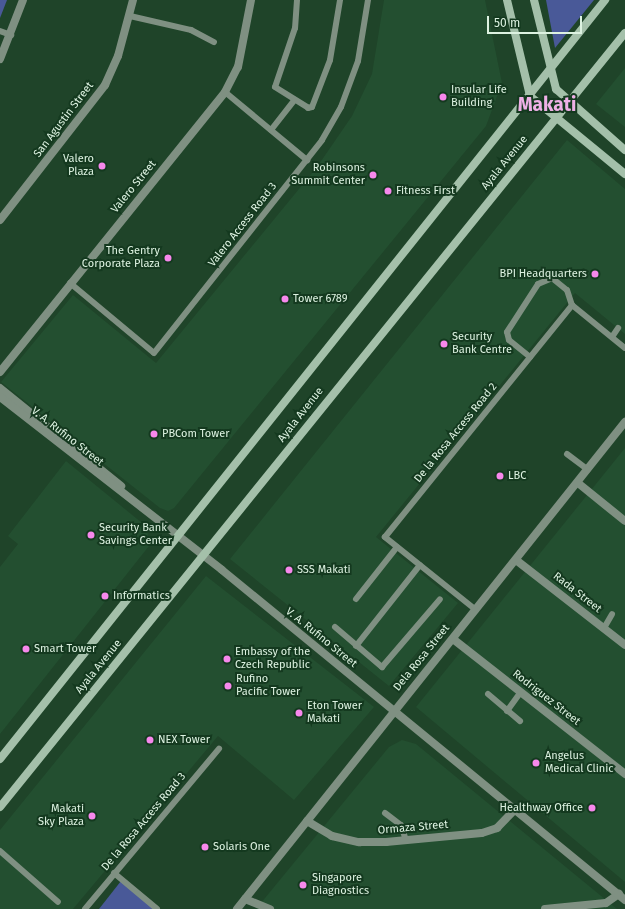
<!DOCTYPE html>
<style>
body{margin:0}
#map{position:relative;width:625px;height:909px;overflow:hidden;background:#1f4429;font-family:"Fira Sans",sans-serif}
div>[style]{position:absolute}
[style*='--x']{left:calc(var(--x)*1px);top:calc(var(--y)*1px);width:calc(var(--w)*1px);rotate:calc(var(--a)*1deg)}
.built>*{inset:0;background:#234f30}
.green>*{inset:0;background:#495998}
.service>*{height:6px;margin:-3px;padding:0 3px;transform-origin:3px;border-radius:3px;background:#7f9082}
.minor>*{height:8px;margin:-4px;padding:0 4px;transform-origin:4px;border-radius:4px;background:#7f9082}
.tertiary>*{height:8px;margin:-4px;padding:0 4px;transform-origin:4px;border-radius:4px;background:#7f9082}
.secondary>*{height:8px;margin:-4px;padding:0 4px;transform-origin:4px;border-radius:4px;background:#a4c0aa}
.dots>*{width:11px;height:11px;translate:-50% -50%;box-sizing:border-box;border:2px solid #14391f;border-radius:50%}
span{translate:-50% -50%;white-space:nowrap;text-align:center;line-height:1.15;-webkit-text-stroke:4px #14391f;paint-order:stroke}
.poi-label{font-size:11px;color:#ddf2e1}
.left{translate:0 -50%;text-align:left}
.right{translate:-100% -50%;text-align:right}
.street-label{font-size:11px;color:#ddf2e1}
.town-label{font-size:19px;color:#eeb0e6;font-weight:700}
.scale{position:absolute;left:487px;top:16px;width:95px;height:18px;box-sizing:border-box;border:2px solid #ddf2e1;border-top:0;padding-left:5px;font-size:12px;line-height:14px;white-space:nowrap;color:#ddf2e1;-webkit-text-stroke:3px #14391f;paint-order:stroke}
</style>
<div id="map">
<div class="built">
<div style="clip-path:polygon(384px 0,485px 0,502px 83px,486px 126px,174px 508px,168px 511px,160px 508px,1px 382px,73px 295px,156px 363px,317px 167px,352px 116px,372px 74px)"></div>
<div style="clip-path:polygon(625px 68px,625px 127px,596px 104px)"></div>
<div style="clip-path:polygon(567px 140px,625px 189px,625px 334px,575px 293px,376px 537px,458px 603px,389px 686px,230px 559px)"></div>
<div style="clip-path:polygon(625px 448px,625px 882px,416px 707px)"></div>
<div style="clip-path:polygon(66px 461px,147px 527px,149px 546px,0 734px,0 567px,18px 544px,8px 536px)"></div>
<div style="clip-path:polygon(206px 576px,374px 707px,294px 800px,218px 736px,73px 909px,0 909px,0 830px)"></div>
<div style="clip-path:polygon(402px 740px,416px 744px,617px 909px,256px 909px,389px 747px)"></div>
</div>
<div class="green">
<div style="clip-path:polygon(0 0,7px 0,0 18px)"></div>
<div style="clip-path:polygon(546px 0,594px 0,555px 48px)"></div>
<div style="clip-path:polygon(121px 881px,155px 909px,99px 909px)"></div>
</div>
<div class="service">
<div style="--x:297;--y:0;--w:28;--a:94"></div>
<div style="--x:295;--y:28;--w:62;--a:108.7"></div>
<div style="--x:275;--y:87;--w:39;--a:32"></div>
<div style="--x:308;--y:108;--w:4;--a:-14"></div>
<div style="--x:312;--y:107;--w:50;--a:-69"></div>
<div style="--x:330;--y:60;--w:61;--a:-80.5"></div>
<div style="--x:130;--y:16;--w:63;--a:12.9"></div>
<div style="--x:191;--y:30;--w:26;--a:28"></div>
<div style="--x:0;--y:31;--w:12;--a:20"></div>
<div style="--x:225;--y:92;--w:107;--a:39.7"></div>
<div style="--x:271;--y:130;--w:37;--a:-52"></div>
<div style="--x:70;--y:283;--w:109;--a:39.8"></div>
<div style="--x:154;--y:353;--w:271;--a:-51.7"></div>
<div style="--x:322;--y:140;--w:38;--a:-60"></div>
<div style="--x:341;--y:107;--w:49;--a:-69.7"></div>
<div style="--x:358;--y:61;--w:62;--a:-80.7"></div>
<div style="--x:572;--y:305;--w:68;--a:39.1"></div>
<div style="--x:612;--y:337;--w:11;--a:-56"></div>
<div style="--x:530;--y:357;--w:27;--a:-141"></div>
<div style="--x:509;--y:340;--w:8;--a:-104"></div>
<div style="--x:507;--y:332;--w:57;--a:-57.1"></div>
<div style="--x:538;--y:284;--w:15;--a:-23"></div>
<div style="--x:552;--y:278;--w:19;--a:39"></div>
<div style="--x:567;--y:290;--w:16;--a:72"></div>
<div style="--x:567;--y:454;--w:26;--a:37"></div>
<div style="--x:356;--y:599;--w:66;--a:-51.7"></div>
<div style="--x:476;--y:610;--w:117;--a:-141.3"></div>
<div style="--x:385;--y:537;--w:298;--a:-51.1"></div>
<div style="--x:335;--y:627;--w:62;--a:40.4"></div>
<div style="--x:382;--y:667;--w:89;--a:-49.5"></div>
<div style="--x:604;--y:628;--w:16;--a:-60"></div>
<div style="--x:356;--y:646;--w:103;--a:-51.7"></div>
<div style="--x:488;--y:694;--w:42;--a:40.2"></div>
<div style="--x:507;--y:711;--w:24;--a:-54"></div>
<div style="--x:385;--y:813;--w:20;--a:37"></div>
<div style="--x:401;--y:825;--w:16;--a:72"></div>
<div style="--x:0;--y:851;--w:77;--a:41.3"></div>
<div style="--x:114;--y:873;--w:56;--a:39.9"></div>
<div style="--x:85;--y:909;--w:209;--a:-50.1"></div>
</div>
<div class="minor">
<div style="--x:0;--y:59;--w:63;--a:-68.7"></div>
<div style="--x:0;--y:220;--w:171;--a:-52.1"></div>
<div style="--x:105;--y:85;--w:32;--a:-66"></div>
<div style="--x:118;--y:56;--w:58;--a:-75"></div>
<div style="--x:578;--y:483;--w:60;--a:39"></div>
<div style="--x:453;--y:639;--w:219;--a:38.1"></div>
<div style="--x:307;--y:821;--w:29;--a:31"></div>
<div style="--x:332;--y:836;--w:28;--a:13"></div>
<div style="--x:359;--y:842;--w:27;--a:0"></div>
<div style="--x:386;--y:842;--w:96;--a:-5.4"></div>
<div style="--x:482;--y:833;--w:16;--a:-18"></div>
<div style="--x:497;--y:828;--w:28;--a:-46"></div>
<div style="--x:245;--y:899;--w:27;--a:22"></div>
<div style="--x:545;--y:909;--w:61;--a:-5.6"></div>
<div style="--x:606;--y:903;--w:16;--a:-35"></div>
</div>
<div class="tertiary">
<div style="--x:0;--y:372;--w:359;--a:-51.2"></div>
<div style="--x:225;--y:92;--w:28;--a:-63"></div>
<div style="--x:238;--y:67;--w:68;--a:-79"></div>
<div style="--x:0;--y:388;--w:156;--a:39"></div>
<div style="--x:0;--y:397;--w:281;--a:37.9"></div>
<div style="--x:222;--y:570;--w:521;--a:39.31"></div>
<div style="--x:516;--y:560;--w:138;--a:37.9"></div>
<div style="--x:237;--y:909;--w:623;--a:-51.46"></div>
</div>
<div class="secondary">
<div style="--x:507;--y:0;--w:99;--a:76.5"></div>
<div style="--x:530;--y:96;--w:123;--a:39.4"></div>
<div style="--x:534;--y:0;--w:92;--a:76.1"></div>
<div style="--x:556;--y:89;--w:92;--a:41.5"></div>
<div style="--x:0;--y:759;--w:971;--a:-51.44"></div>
<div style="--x:0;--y:807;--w:995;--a:-51.08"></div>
</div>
<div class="dots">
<div style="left:443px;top:97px;background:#f788ec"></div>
<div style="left:102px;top:166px;background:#f788ec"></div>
<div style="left:373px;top:175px;background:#f788ec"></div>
<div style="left:388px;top:191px;background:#f788ec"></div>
<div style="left:168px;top:258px;background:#f788ec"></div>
<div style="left:595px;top:274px;background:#f788ec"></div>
<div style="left:285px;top:299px;background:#f788ec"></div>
<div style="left:444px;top:344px;background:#f788ec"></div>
<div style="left:154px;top:434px;background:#f788ec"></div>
<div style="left:500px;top:476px;background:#f788ec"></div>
<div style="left:91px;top:535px;background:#f788ec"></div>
<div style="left:289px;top:570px;background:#f788ec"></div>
<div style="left:105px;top:596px;background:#f788ec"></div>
<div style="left:26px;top:649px;background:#f788ec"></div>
<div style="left:227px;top:659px;background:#f788ec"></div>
<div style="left:228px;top:686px;background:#f788ec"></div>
<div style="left:299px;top:713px;background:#f788ec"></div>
<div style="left:150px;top:740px;background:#f788ec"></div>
<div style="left:536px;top:763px;background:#f788ec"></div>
<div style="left:592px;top:808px;background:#f788ec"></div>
<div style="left:92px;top:816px;background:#f788ec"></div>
<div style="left:205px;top:847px;background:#f788ec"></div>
<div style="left:303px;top:885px;background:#f788ec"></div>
</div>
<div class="poi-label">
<span class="left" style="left:451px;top:97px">Insular Life<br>Building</span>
<span class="right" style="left:94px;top:166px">Valero<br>Plaza</span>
<span class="right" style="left:365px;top:175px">Robinsons<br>Summit Center</span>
<span class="left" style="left:396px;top:191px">Fitness First</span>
<span class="right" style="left:160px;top:258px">The Gentry<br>Corporate Plaza</span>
<span class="right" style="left:587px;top:274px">BPI Headquarters</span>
<span class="left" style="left:293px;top:299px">Tower 6789</span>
<span class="left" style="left:452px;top:344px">Security<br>Bank Centre</span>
<span class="left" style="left:162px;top:434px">PBCom Tower</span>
<span class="left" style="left:508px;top:476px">LBC</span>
<span class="left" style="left:99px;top:535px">Security Bank<br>Savings Center</span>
<span class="left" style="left:297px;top:570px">SSS Makati</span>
<span class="left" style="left:113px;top:596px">Informatics</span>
<span class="left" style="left:34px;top:649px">Smart Tower</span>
<span class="left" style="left:235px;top:659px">Embassy of the<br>Czech Republic</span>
<span class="left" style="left:236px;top:686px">Rufino<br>Pacific Tower</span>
<span class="left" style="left:307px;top:713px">Eton Tower<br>Makati</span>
<span class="left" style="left:158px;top:740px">NEX Tower</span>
<span class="left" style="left:545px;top:763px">Angelus<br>Medical Clinic</span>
<span class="right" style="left:583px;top:808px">Healthway Office</span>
<span class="right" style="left:84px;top:816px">Makati<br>Sky Plaza</span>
<span class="left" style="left:213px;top:847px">Solaris One</span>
<span class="left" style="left:312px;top:885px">Singapore<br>Diagnostics</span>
</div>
<div class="street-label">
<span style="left:64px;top:120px;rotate:-53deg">San Agustin Street</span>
<span style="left:505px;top:163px;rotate:-51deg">Ayala Avenue</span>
<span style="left:134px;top:187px;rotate:-51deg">Valero Street</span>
<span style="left:243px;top:225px;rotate:-52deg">Valero Access Road 3</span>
<span style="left:301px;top:415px;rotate:-52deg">Ayala Avenue</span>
<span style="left:456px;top:433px;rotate:-51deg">De la Rosa Access Road 2</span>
<span style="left:67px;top:437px;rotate:38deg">V. A. Rufino Street</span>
<span style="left:577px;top:593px;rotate:38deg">Rada Street</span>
<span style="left:321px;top:638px;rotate:39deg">V. A. Rufino Street</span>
<span style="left:422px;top:658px;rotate:-51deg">Dela Rosa Street</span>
<span style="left:99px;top:667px;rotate:-51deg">Ayala Avenue</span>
<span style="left:546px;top:698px;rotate:38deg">Rodriguez Street</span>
<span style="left:144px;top:822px;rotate:-50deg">De la Rosa Access Road 3</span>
<span style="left:413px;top:828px;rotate:-5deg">Ormaza Street</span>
</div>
<div class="town-label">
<span style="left:547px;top:105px">Makati</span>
</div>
<div class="scale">50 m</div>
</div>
